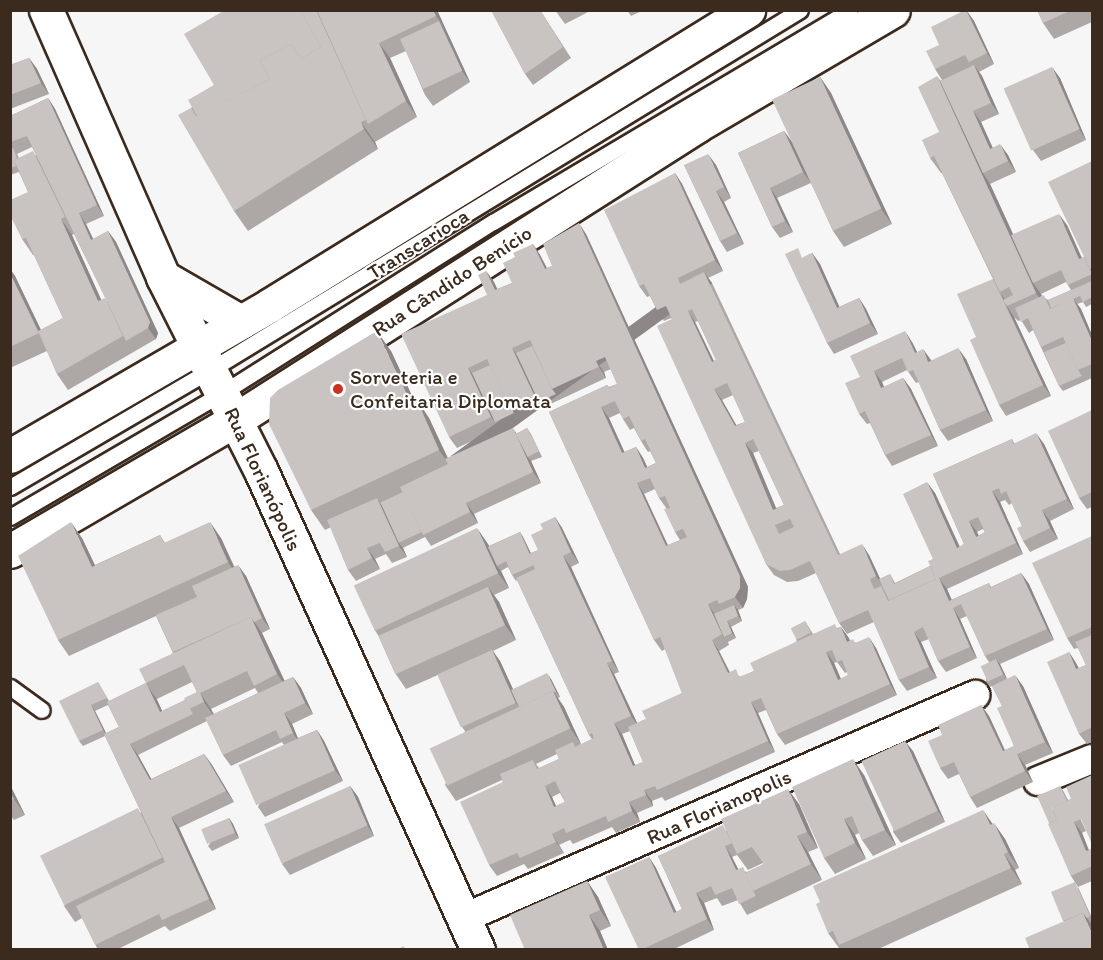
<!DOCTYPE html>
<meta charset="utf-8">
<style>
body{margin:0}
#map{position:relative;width:1103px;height:960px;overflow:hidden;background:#f7f6f6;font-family:Itim,sans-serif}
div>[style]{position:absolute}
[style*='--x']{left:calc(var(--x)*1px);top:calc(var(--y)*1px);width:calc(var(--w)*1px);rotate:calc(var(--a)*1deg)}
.roads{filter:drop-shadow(2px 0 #3b2a1e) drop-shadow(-2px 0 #3b2a1e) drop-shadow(0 2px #3b2a1e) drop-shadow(0 -2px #3b2a1e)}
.service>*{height:15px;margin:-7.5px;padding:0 7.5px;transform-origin:7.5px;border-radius:7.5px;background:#fff}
.minor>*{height:28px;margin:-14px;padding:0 14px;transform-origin:14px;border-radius:14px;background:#fff}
.tertiary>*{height:33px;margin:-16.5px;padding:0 16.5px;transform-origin:16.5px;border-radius:16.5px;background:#fff}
.primary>*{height:33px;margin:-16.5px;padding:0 16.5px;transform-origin:16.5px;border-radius:16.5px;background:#fff}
.wall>*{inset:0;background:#ada8a6}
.shaded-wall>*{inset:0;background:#8d8887;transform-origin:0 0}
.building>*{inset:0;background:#c9c3c1;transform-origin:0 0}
.dots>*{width:16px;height:16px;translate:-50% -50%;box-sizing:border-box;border:3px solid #fff;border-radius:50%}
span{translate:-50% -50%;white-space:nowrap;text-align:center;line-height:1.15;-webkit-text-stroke:4.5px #fff;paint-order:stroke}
.street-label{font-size:21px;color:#3b2a1e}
.poi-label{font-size:21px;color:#3b2a1e}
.left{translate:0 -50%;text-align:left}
.frame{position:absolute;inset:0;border:12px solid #3b2a1e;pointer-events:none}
</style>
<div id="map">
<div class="roads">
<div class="service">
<div style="--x:10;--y:487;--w:232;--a:-30.3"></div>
<div style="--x:210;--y:370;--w:691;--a:-31.39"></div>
<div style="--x:10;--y:517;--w:246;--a:-30.3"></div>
<div style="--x:222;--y:393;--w:320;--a:-32.3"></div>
<div style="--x:493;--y:222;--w:415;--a:-30.7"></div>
<div style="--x:10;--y:687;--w:39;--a:36"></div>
</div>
<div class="minor">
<div style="--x:1038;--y:781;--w:58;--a:-22.2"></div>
<div style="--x:464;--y:918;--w:558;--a:-23.58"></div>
</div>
<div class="tertiary">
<div style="--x:46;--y:10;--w:292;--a:66.3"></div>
<div style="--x:163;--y:277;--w:217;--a:63.2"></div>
<div style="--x:261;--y:471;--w:526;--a:65.63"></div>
</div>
<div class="primary">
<div style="--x:163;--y:277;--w:90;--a:30"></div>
<div style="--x:10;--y:456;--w:301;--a:-30.1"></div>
<div style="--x:270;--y:305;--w:562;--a:-31.68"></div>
<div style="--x:10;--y:551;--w:260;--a:-30.2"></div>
<div style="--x:235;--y:420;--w:549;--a:-32.5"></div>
<div style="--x:698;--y:125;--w:226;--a:-30.5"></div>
</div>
</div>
<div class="wall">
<div style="clip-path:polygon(225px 10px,437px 10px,470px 82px,433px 106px,425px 95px,406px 51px,390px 58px,417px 117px,375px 142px,378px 149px,248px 231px,234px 211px,191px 108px,214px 85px)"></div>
<div style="clip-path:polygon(491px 10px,540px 10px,571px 58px,533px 85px,525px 74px)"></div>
<div style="clip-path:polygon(555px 10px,592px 10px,565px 24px)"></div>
<div style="clip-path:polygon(627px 10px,644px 10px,631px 16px)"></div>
<div style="clip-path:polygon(evenodd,966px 10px,974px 21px,994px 64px,979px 72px,982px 76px,999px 114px,981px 122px,993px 148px,1008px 155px,1016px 172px,990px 184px,1013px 234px,1067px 225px,1082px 258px,1084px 257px,1092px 161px,1092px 304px,1086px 307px,1083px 302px,1077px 304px,1081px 309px,1092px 335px,1092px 378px,1063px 391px,1059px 386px,1033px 330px,1029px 333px,1021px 320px,1018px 321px,1014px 317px,1051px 396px,1006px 416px,999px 405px,976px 337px,993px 279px,942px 173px,941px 173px,930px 158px,939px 132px,940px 81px,942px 80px,935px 69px,939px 45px,966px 10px,1066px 282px,1071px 290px,1048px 300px,1042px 296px,1041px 294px,1066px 282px)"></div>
<div style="clip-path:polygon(1037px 10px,1092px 10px,1092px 22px,1054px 39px,1043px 23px)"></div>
<div style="clip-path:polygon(29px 58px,37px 69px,49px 94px,10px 109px,10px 65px)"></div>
<div style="clip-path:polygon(820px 77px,831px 93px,892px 224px,844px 247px,833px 231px,811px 183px,777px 198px,793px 232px,780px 238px,772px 227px,738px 153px,784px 131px,792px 142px)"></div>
<div style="clip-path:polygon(1060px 78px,1086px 140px,1041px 161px,1033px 150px)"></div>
<div style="clip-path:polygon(evenodd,48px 98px,55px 109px,104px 216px,86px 224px,93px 239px,108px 231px,116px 242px,158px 333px,156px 339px,68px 390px,57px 374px,47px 351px,10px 368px,10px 269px,15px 276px,41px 330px,63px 318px,34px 255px,33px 255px,22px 239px,28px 192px,19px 172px,10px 175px,10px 116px,48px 98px,32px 147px,36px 155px,19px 158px,17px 154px,32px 147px,48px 98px,74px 234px,107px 301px,101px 300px,72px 235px,74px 234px)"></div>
<div style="clip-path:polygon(684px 165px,716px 165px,731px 198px,724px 202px,744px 244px,727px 252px,720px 241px)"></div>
<div style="clip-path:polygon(evenodd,675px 173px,682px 184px,723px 271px,708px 278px,712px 283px,840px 554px,869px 555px,880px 579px,890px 574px,895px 583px,930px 566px,933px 559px,935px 493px,960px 547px,964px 544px,933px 474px,1012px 439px,1014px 443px,1044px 444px,1074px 509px,1050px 521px,1058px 539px,1030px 552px,1023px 541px,1022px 526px,1012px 503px,1009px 505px,1005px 500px,1000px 502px,1023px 554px,947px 589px,951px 600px,989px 583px,991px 587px,1021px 573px,1029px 584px,1054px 640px,1000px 664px,1007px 679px,1023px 686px,1053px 753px,1025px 765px,1033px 782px,977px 808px,970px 797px,959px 774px,948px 779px,940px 768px,942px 735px,981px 705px,989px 716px,1005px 750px,1014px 746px,1002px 706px,992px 686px,990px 687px,986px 681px,989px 662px,985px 656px,967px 616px,960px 619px,977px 658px,946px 672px,938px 661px,929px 639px,921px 642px,937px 678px,907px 691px,899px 680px,874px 622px,847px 634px,839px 623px,816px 573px,798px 581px,787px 582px,774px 575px,766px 564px,672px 319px,671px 318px,664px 321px,657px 310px,650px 296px,647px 297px,639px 286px,675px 173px,698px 321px,716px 360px,714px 361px,695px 322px,698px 321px,675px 173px,733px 395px,745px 422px,736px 425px,722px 400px,733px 395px,675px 173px,759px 451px,784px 505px,776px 508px,753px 453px,759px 451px,675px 173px,983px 529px,985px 532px,978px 536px,977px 532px,983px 529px)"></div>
<div style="clip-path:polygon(evenodd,586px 234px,748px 587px,747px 599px,743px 608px,738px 610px,742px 621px,731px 627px,736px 638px,728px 642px,729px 645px,719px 651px,730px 672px,741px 677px,754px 671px,797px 641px,796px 640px,805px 621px,813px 634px,841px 627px,850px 641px,876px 648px,897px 695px,785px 745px,777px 734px,766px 710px,758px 713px,775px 752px,665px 801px,662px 797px,652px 801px,653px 806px,637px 813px,640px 822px,616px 833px,612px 827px,573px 844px,570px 840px,559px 845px,564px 853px,528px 869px,524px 864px,497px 876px,489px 865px,503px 782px,502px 780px,456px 801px,445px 785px,465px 731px,462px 727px,438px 675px,406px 689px,395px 673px,378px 635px,374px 629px,488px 544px,489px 546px,520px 532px,523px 537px,531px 553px,538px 550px,543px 529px,555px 517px,562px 528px,579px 563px,571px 567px,619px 672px,614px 674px,637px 723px,646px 719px,682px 693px,665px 649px,662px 651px,654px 640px,549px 412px,607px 385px,609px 387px,617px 384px,611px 369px,604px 372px,606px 378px,457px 448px,449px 437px,487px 295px,486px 271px,494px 282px,497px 289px,512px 283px,515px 257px,533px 244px,540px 255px,547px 268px,552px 266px,586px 234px,620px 413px,623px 419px,630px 430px,634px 428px,641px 441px,648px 452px,650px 451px,656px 463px,647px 467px,643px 458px,636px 447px,624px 452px,609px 418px,620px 413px,586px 234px,655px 489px,659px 498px,667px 509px,675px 532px,680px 540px,668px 545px,644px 494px,655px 489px,586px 234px,508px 567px,512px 575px,516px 581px,517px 580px,589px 735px,592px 739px,576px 747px,581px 744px,564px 707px,558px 698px,560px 697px,551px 679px,513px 689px,500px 661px,493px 651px,516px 640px,499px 602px,494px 595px,509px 588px,501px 571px,508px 567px,586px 234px,837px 662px,845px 673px,847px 672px,848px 675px,841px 679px,834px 663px,837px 662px,586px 234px,630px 731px,643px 762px,635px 765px,622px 734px,630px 731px,586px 234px,557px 754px,559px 759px,539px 768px,536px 764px,557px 754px,586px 234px,560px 793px,565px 802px,556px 806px,552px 797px,560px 793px)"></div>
<div style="clip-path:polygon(812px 253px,820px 264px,839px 307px,859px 298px,866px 309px,878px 334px,834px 354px,827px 343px,804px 257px)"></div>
<div style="clip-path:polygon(912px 342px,917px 352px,931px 361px,966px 359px,993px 421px,948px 441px,940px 430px,919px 382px,916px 383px,907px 370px,882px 382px,884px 387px,903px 378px,911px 389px,938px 446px,892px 466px,885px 455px,870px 423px,867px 424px,859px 414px,860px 377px)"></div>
<div style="clip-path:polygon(391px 351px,413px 399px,429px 418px,448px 458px,516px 434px,527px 428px,531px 434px,542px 457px,531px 461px,541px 483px,474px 514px,478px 523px,431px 546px,425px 537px,403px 548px,407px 557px,392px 563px,386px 554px,375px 559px,380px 569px,356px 581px,348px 570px,331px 527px,325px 530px,311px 510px)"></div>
<div style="clip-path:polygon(1092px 410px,1092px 507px,1087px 509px,1079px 498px)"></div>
<div style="clip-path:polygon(evenodd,160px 535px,165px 543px,221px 538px,234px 566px,246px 576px,270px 629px,262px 633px,284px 681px,293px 677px,301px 688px,313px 714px,292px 724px,298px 738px,317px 730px,324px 741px,343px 781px,265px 817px,258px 807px,284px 745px,282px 742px,231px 766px,223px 755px,207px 721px,138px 755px,151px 779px,204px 754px,212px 765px,234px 802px,179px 828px,216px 909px,170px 931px,165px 926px,116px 950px,98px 950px,82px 918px,75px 922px,64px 906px,141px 812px,105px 736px,83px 746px,79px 741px,98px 682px,109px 701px,146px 683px,173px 653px,156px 616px,69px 656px,58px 640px,82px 538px,95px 565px,160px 535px,192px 682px,197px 692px,185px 700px,162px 711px,156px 697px,157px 699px,192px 682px,160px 535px,255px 688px,258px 693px,214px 714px,211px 709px,255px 688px,160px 535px,108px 705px,119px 727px,106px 733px,95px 711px,108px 705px)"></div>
<div style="clip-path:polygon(1092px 536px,1092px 742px,1087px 744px,1079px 734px,1069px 652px,1079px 668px,1086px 665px,1078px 648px,1074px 649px,1067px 638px)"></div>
<div style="clip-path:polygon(913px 751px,945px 822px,901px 843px,893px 832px)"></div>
<div style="clip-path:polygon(864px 775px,896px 845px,873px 856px,862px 840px,859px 833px,855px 835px,866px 859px,835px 874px,824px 858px)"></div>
<div style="clip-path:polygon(10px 785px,25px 815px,14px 820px,10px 815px)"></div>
<div style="clip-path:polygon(350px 786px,358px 797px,374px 836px,290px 875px,282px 864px)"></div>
<div style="clip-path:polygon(1060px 786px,1064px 792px,1068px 800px,1071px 799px,1086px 831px,1082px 833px,1089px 850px,1092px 849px,1092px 881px,1078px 887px,1071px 876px,1049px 823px)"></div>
<div style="clip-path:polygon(evenodd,799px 804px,818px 848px,808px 852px,822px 880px,747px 915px,738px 900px,722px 906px,717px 898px,704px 903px,714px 930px,672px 950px,639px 950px,649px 857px,656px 868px,676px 912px,682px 909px,658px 856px,799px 804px,737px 855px,748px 870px,763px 863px,764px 864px,747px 872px,738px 869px,732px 857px,737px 855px)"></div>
<div style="clip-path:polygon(229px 818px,233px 824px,239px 838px,212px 851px,208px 846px)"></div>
<div style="clip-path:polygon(993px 824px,1005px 839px,1019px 868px,1015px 870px,1022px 884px,876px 950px,842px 950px,841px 948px,839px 948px,828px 933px)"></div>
<div style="clip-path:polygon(587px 881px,598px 897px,611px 926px,600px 931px,608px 950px,525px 950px)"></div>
<div style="clip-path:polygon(1078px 887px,1092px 918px,1092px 923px,1091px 923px,1063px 921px)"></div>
</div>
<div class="shaded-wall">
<div style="clip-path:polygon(433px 10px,437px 10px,447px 32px,436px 16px)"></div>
<div style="clip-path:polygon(966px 10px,974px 21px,994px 64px,987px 53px)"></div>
<div style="clip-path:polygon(439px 21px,447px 32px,470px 82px,462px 71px)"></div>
<div style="clip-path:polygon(379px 43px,390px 58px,417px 117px,406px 101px)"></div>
<div style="clip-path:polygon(29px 58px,37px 69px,49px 94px,41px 83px)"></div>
<div style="clip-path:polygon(974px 65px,982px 76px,999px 114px,991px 103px)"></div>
<div style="clip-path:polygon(1052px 67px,1060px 78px,1086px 140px,1079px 129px)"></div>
<div style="clip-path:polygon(937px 76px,948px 92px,983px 173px,990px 184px,1035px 282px,1033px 283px,1041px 294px,1047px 309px,1036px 293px)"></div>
<div style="clip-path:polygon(820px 77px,831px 93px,892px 224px,881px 209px)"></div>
<div style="clip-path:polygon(48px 98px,55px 109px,104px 216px,97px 205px)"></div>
<div style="clip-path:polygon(973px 111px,981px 122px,998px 160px,990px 149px)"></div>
<div style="clip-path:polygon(361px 122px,375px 142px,378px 149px,364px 129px)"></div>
<div style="clip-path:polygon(784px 131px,792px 142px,811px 183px,803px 172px)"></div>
<div style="clip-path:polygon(1000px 144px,1008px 155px,1016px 172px,1008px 161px)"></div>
<div style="clip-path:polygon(708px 154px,716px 165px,731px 198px,724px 187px)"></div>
<div style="clip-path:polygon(675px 173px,682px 184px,723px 271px,715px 260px)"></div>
<div style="clip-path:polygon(770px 188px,777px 198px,793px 232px,785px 221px)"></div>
<div style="clip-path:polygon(716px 191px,724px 202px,744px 244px,737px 233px)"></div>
<div style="clip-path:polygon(79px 213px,86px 224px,99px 251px,91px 240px)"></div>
<div style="clip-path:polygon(1059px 214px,1067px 225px,1087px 270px,1079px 259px)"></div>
<div style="clip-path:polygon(61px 219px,72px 235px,109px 317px,98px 301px)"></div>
<div style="clip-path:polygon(579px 223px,586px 234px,748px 587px,747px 599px,743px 608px,735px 597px)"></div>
<div style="clip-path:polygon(108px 231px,116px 242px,158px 333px,156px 339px,148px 328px)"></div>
<div style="clip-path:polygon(533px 244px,540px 255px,553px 280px,545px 269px)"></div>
<div style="clip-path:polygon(812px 253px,820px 264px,845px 319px,837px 308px)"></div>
<div style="clip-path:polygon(10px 269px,15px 276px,50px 349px,39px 333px,10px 273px)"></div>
<div style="clip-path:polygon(486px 271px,494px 282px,503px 301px,495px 290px)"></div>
<div style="left:704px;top:272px;width:14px;height:313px;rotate:54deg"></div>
<div style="clip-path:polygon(1001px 294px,1009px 305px,1007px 306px,1014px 317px,1051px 396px,1043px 385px)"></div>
<div style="clip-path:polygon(859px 298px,866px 309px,878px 334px,870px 323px)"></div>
<div style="clip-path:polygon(1073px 298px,1081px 309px,1092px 335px,1092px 341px)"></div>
<div style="clip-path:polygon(688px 311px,695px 322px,719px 372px,712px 362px)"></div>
<div style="clip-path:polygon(377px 331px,391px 351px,424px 421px,410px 401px)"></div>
<div style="clip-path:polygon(905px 331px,912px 342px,923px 364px,915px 353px)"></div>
<div style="clip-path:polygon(512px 348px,520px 359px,539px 402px,535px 397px)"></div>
<div style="clip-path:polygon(958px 348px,966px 359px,993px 421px,986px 410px)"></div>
<div style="clip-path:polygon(923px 349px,931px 360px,936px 373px,928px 362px)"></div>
<div style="clip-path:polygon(596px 361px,604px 372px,606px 378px,599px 367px)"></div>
<div style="clip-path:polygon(468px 368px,476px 379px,495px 422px,491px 417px)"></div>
<div style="clip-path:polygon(874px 371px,882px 382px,889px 399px,881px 388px)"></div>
<div style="clip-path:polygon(903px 378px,911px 389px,938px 446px,931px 435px)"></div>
<div style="clip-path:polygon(714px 389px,722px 400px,743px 437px,735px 426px)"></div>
<div style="clip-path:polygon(416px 398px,429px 418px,453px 470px,439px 450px)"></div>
<div style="clip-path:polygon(601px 407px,609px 418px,630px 464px,622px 453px)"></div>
<div style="clip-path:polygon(513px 428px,520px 439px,527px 456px,531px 461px,541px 483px,533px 472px)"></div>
<div style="clip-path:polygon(1036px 433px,1044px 444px,1074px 509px,1067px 499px)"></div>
<div style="clip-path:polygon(745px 443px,753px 453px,781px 520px,773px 510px)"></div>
<div style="clip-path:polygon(636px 447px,643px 458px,653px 479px,645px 468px)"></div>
<div style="clip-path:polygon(927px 482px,935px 493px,965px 559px,957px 548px)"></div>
<div style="clip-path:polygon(637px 483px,644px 494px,673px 557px,666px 546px)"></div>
<div style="clip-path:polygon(992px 491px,1000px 502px,1023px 554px,1016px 543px)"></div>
<div style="clip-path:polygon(377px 498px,384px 509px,398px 542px,403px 548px,407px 557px,399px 546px)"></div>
<div style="clip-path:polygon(466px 503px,474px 514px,478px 523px,470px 512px)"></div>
<div style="clip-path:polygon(1042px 510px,1050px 521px,1058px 539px,1050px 528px)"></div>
<div style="clip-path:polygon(555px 517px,562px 528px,579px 563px,571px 552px)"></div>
<div style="clip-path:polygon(969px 521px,977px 532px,984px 547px,976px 537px)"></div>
<div style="clip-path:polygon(71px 522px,82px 538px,103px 583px,92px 567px)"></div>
<div style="clip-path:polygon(210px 522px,221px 538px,239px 578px,228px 562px)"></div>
<div style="clip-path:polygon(477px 528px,488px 544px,498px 565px,497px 566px,501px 571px,509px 588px,498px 573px)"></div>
<div style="clip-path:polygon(520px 532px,523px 537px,539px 571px,535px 565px)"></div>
<div style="clip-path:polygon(862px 544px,869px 555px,884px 587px,876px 576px)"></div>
<div style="clip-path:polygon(367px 548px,375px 559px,380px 569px,372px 558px)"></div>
<div style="clip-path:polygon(563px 556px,571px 567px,619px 672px,612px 661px)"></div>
<div style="clip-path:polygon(238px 565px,246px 576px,270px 629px,262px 618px)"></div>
<div style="clip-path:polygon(1021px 573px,1029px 584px,1054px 640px,1047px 629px)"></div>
<div style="clip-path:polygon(939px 578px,947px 589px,955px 607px,949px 601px)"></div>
<div style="clip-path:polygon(488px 587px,499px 602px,516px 640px,505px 625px)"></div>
<div style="clip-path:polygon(708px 604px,715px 615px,724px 637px,729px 645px,722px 634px)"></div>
<div style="clip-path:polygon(734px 605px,738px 610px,742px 621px,738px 616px)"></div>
<div style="clip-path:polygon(953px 608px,960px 619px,977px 658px,970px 647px)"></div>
<div style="clip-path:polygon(251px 617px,262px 633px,289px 690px,277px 674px)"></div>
<div style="clip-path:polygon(727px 621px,731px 627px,736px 638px,732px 633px)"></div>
<div style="clip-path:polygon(841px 627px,849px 638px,855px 653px,847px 642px)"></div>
<div style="clip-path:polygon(914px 632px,921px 642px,937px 678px,929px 667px)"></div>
<div style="clip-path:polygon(869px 637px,876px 648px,897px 695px,890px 684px)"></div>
<div style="clip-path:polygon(712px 640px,719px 651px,735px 684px,728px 673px)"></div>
<div style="clip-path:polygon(492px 650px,500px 661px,521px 707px,520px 708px,516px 703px)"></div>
<div style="clip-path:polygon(826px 652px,834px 663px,846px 691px,838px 680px)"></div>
<div style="clip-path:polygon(1069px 652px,1076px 663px,1084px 680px,1076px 669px)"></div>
<div style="clip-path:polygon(996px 659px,1000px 664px,1007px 679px,1003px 674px)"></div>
<div style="clip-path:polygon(607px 663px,614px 674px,639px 727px,631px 716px)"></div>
<div style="clip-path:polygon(547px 673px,551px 679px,560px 697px,556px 692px)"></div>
<div style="clip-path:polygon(1015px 675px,1023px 686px,1053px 753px,1045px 742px)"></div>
<div style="clip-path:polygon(293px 677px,301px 688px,313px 714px,305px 703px)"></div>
<div style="clip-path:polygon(148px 687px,156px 698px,168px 723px,160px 712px)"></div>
<div style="clip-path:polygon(553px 691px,564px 707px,581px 744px,570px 728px)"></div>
<div style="clip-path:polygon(200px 693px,211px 709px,215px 718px,204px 702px)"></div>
<div style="clip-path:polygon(751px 702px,758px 713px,775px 752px,768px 741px)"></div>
<div style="clip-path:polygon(91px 705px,95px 711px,107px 735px,103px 730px)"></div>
<div style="clip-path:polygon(981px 705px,989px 716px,1010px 762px,1003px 751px)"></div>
<div style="clip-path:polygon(284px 713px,292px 724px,300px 744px,293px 733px)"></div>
<div style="clip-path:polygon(614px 723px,622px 734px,640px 777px,633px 766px)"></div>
<div style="clip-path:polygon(317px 730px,324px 741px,343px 781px,335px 770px)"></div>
<div style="clip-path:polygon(905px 741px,913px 751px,945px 822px,938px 811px)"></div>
<div style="clip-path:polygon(130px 744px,138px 755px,158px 791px,150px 780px)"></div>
<div style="clip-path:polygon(204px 754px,212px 765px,234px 802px,226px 791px)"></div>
<div style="clip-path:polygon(1017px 754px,1025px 765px,1033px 782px,1025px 771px)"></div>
<div style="clip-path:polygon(853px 759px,864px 775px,896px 845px,885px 830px)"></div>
<div style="clip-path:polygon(10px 785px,25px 815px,14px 799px,10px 792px)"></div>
<div style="clip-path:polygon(350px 786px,358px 797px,374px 836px,367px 825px)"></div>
<div style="clip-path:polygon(545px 786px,552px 797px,561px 818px,554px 807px)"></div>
<div style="clip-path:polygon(788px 789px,799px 804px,818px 848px,807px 832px)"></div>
<div style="clip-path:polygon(644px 790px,652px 801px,653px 806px,646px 795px)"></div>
<div style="clip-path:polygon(629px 802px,637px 813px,640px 822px,632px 811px)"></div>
<div style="clip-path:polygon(983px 810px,994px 826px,990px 825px)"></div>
<div style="clip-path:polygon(171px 817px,179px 828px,216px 909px,209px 899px)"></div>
<div style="clip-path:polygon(229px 818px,233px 824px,239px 838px,235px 833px)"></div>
<div style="clip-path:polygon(844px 819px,855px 835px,866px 859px,855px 843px)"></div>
<div style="clip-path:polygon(1074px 822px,1082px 833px,1092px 859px,1086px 851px)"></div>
<div style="clip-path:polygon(994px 823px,1005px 839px,1019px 868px,1008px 852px)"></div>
<div style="clip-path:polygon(552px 834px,559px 845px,564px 853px,556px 842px)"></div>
<div style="clip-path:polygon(797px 836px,808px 852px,822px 880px,811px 864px)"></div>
<div style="clip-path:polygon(725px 846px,732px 857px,744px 881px,736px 870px)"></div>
<div style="clip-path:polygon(1004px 854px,1015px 870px,1022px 884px,1011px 868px)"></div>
<div style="clip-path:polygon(649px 857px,656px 868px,682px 924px,674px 913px)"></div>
<div style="clip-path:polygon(587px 881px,598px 897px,611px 926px,600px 910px)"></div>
<div style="clip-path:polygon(696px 893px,704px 903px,714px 930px,707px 919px)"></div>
<div style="clip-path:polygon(1083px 913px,1091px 923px,1092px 927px,1092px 934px)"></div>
<div style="clip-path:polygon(589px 915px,600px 931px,608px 950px,604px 950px)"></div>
</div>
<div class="building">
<div style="clip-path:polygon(225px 10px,300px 10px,321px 47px,301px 59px,291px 44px,260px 60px,270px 79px,197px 116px,188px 100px,214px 85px,184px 34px)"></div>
<div style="clip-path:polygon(300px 10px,316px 10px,366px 120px,361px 122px,364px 129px,234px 211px,178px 115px,191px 108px,196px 116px,270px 79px,260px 60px,291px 44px,301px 59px,321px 47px)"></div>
<div style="clip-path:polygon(317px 10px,433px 10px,436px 16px,379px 43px,406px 101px,368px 124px)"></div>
<div style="clip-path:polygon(491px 10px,540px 10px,563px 47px,525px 74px)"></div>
<div style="clip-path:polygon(965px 10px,966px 10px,987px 53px,969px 62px,965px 55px,935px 69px,926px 51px,939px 45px,931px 27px)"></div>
<div style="clip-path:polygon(1037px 10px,1072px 10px,1043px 23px)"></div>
<div style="left:439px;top:21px;width:55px;height:43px;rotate:65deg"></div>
<div style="clip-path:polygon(29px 58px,41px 83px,10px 95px,10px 65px)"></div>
<div style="clip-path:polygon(974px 65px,991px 103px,973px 111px,990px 149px,1000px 144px,1008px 161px,983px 173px,940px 81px)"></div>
<div style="left:1052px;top:67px;width:68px;height:53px;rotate:66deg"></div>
<div style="clip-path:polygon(937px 76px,1036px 293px,1007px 306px,1003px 300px,1013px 295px,1009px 287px,1000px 292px,934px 156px,930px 158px,922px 140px,939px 132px,918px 87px)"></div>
<div style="left:820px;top:77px;width:145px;height:53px;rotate:65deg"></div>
<div style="clip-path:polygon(48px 98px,97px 205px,79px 213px,91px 240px,108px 231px,150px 322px,148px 328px,126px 341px,27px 136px,10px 142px,10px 116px)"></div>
<div style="clip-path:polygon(784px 131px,803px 172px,770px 188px,785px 221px,772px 227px,738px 153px)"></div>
<div style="clip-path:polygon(13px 148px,17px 158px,14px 160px,16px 166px,10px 168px,10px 149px)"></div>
<div style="clip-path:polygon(33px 151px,65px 217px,61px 219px,98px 301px,105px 298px,123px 336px,57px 374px,38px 331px,63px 318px,26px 238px,22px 239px,10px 215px,10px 200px,28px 192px,14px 160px)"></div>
<div style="clip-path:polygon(708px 154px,724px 187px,716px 191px,737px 233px,720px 241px,684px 165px)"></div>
<div style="clip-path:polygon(1092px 161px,1092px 268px,1090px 269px,1048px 182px)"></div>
<div style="clip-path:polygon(evenodd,675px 173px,715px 260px,678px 278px,680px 284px,704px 272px,838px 555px,862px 544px,876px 576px,870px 579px,874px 589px,881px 586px,888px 601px,936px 579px,928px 561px,933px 559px,903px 494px,927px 482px,957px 548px,964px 544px,933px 474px,1012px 439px,1013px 444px,1036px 433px,1067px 499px,1042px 510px,1050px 528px,1023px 541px,1017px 528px,1022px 526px,1006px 491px,1001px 494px,999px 488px,992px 491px,1016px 543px,939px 578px,949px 601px,989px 583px,990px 588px,1021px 573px,1047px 629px,985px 656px,961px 604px,953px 608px,970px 647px,938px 661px,923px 627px,914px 632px,929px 667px,899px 680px,868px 610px,839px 623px,810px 561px,790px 570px,780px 571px,766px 564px,657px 326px,672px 319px,666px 306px,657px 310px,644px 284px,639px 286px,604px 210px,675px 173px,692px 309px,716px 360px,712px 362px,688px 311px,692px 309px,675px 173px,727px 383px,745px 422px,735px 426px,714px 389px,727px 383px,675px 173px,753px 439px,784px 505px,773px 510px,745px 443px,753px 439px,675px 173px,978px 517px,985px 532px,976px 537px,969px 521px,978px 517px,675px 173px,790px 519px,794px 527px,779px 534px,775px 525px,790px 519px)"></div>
<div style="clip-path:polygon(1059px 214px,1079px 259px,1084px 257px,1092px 274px,1068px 285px,1061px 270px,1033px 283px,1011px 235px)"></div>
<div style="clip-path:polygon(evenodd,579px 223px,740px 576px,740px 588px,735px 597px,719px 604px,717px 600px,708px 604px,722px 634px,712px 640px,728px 673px,736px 669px,739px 677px,754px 671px,750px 663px,835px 624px,837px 629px,841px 627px,847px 642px,853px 639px,855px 643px,869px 637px,890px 684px,777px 734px,761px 698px,751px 702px,768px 741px,657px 790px,655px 786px,644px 790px,646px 795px,629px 802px,632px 811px,608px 822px,606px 816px,566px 833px,564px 828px,552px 834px,556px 842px,520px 858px,517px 853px,489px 865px,460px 802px,503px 782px,500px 774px,533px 760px,537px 769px,559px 759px,555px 750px,573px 742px,575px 747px,594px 738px,592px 733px,589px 735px,516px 578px,535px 569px,529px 554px,538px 550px,531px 535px,543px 529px,540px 524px,555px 517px,571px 552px,563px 556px,612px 661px,607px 663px,631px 716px,614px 723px,633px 766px,643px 762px,628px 727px,646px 719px,642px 711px,682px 693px,660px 637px,654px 640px,549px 412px,607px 385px,609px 388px,617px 384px,605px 357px,596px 361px,599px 367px,552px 389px,530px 340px,512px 348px,535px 397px,510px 408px,487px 359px,468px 368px,491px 417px,449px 437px,401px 334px,487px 295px,478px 275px,486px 271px,495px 290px,512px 283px,503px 263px,515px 257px,513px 253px,533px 244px,545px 269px,552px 266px,543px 244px,579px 223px,615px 401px,623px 419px,629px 416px,641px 441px,645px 439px,656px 463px,645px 468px,636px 447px,622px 453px,601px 407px,615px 401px,579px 223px,650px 478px,659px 498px,665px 496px,670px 508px,664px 509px,675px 532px,683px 529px,687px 537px,666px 546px,637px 483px,650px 478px,579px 223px,832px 650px,837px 662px,842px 660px,848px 675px,838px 680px,826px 652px,832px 650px,579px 223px,555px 781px,565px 802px,554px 807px,545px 786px,555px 781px)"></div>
<div style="clip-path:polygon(798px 248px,802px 258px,812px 253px,837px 308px,859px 298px,870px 323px,827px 343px,785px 254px)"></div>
<div style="clip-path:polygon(10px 273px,39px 333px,10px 347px)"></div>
<div style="clip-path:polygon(993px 279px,1043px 385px,999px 405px,970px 340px,976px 337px,957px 294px)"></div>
<div style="clip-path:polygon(1092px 281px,1092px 297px,1083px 302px,1080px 296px,1051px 308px,1048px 300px)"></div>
<div style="clip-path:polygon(1044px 295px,1050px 309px,1073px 298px,1092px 341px,1092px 364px,1078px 370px,1063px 337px,1041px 347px,1028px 318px,1021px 322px,1015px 308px)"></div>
<div style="clip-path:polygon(377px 331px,410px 401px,416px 398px,439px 450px,311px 510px,269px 424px,270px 398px,278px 390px)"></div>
<div style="clip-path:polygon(905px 331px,915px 353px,923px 349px,928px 362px,958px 348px,986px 410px,940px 430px,913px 370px,908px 372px,902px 358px,874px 371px,881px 388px,903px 378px,931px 435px,885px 455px,865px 411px,859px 414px,845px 383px,860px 377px,850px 356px)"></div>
<div style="clip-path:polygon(1066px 343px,1078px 370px,1082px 376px,1059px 386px,1044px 352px)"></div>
<div style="clip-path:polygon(532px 346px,552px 389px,556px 394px,539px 402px,516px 353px)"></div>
<div style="clip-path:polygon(490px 365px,510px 408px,514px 413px,495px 422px,472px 373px)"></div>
<div style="clip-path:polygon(1092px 410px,1092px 492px,1079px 498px,1048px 431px)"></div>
<div style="clip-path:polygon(513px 428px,533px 472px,466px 503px,470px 512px,423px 535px,400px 487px,448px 464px,445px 459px)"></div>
<div style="left:527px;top:428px;width:26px;height:13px;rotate:62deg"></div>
<div style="left:403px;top:492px;width:44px;height:25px;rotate:65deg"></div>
<div style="clip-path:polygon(377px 498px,399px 546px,385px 552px,380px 543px,367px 548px,372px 558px,348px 570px,327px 520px)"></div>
<div style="clip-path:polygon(71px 522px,92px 567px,160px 535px,164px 543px,210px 522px,228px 562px,58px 640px,18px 556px)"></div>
<div style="left:477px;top:528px;width:50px;height:136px;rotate:65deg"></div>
<div style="clip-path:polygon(520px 532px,534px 565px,512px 575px,506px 561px,497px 566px,488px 547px)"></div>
<div style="clip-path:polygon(1092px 536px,1092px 627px,1067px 638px,1032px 563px)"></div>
<div style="clip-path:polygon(238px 565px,262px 618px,254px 622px,251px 617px,173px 652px,156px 615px,197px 597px,192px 586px)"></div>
<div style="clip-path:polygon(930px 566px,936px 579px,889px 600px,879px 579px,890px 574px,894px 584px)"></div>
<div style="left:488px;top:587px;width:42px;height:120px;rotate:66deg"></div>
<div style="clip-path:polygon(734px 605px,738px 616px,727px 621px,732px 633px,724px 637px,714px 614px)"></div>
<div style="clip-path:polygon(251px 617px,277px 674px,254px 686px,247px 671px,200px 693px,204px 702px,189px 709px,184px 698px,197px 692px,184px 665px,146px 683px,139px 669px)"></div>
<div style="left:805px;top:621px;width:13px;height:16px;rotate:63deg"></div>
<div style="clip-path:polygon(1092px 635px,1092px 727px,1079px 734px,1047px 662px,1069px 652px,1076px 669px,1086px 665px,1075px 642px)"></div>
<div style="left:492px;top:650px;width:58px;height:60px;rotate:66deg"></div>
<div style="left:996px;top:659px;width:17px;height:17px;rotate:65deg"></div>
<div style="clip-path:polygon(547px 673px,556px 692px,554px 692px,553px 691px,519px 707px,511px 690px)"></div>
<div style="clip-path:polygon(1015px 675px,1045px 742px,1017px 754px,1025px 771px,970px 797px,954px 762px,940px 768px,928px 741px,942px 735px,938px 725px,981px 705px,1003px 751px,1014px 746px,997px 708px,1002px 706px,992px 686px)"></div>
<div style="clip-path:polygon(293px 677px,305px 703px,284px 713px,293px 733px,280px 739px,276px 730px,223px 755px,205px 718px)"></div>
<div style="clip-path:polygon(98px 682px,107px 698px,91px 705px,103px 730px,79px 741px,59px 701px)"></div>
<div style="clip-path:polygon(146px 683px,160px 712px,185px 700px,193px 714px,130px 744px,150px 780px,204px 754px,226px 791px,171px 817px,209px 899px,162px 920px,159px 914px,95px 945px,76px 906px,165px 862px,104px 734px,119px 727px,107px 702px)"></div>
<div style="left:553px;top:691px;width:41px;height:136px;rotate:65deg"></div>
<div style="left:317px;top:730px;width:44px;height:86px;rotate:66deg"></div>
<div style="left:905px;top:741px;width:77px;height:48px;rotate:65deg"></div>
<div style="clip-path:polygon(853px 759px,885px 830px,862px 840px,852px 816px,844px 819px,855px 843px,824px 858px,792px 787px)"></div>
<div style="clip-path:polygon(1092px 775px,1092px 844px,1081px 819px,1074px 822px,1086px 851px,1092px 849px,1092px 866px,1071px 876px,1048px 824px,1057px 819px,1052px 808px,1071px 799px,1066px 787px)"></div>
<div style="left:350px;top:786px;width:43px;height:94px;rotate:66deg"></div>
<div style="clip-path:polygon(1060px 786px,1067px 801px,1052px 808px,1057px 819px,1049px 823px,1037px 796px)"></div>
<div style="clip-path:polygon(788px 789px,807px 832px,797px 836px,811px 864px,753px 891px,745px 873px,764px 864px,752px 847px,737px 854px,721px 819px)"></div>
<div style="clip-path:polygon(10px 792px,14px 799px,10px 801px)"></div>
<div style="left:138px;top:808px;width:55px;height:109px;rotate:64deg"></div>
<div style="clip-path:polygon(983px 810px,990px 825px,994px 823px,1008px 852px,1004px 854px,1011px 868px,839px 945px,833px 931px,828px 933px,816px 904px,820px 902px,813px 886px)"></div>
<div style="left:229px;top:818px;width:16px;height:30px;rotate:68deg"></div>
<div style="clip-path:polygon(723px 825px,732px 843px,725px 846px,736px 870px,743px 867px,753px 891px,756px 896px,739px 904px,732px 888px,715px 895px,711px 886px,696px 893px,707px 919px,641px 950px,639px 950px,605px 877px,649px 857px,674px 913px,682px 909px,658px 856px)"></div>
<div style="clip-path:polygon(587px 881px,600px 910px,589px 915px,604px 950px,525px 950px,510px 915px)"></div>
<div style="clip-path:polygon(1075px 882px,1090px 916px,1087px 918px,1083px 913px,1063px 921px,1051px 892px)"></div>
<div style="clip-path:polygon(1083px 913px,1092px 934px,1092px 950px,1030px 950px,1025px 938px)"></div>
<div style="clip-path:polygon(404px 946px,405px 950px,396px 950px)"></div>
</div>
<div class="dots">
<div style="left:338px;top:389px;background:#c8321e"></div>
</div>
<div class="street-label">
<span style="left:418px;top:244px;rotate:-32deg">Transcarioca</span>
<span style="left:452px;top:281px;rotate:-33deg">Rua Cândido Benício</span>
<span style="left:263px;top:479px;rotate:65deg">Rua Florianópolis</span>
<span style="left:719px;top:807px;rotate:-24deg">Rua Florianopolis</span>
</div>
<div class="poi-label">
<span class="left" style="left:350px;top:389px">Sorveteria e<br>Confeitaria Diplomata</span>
</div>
<div class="frame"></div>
</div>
